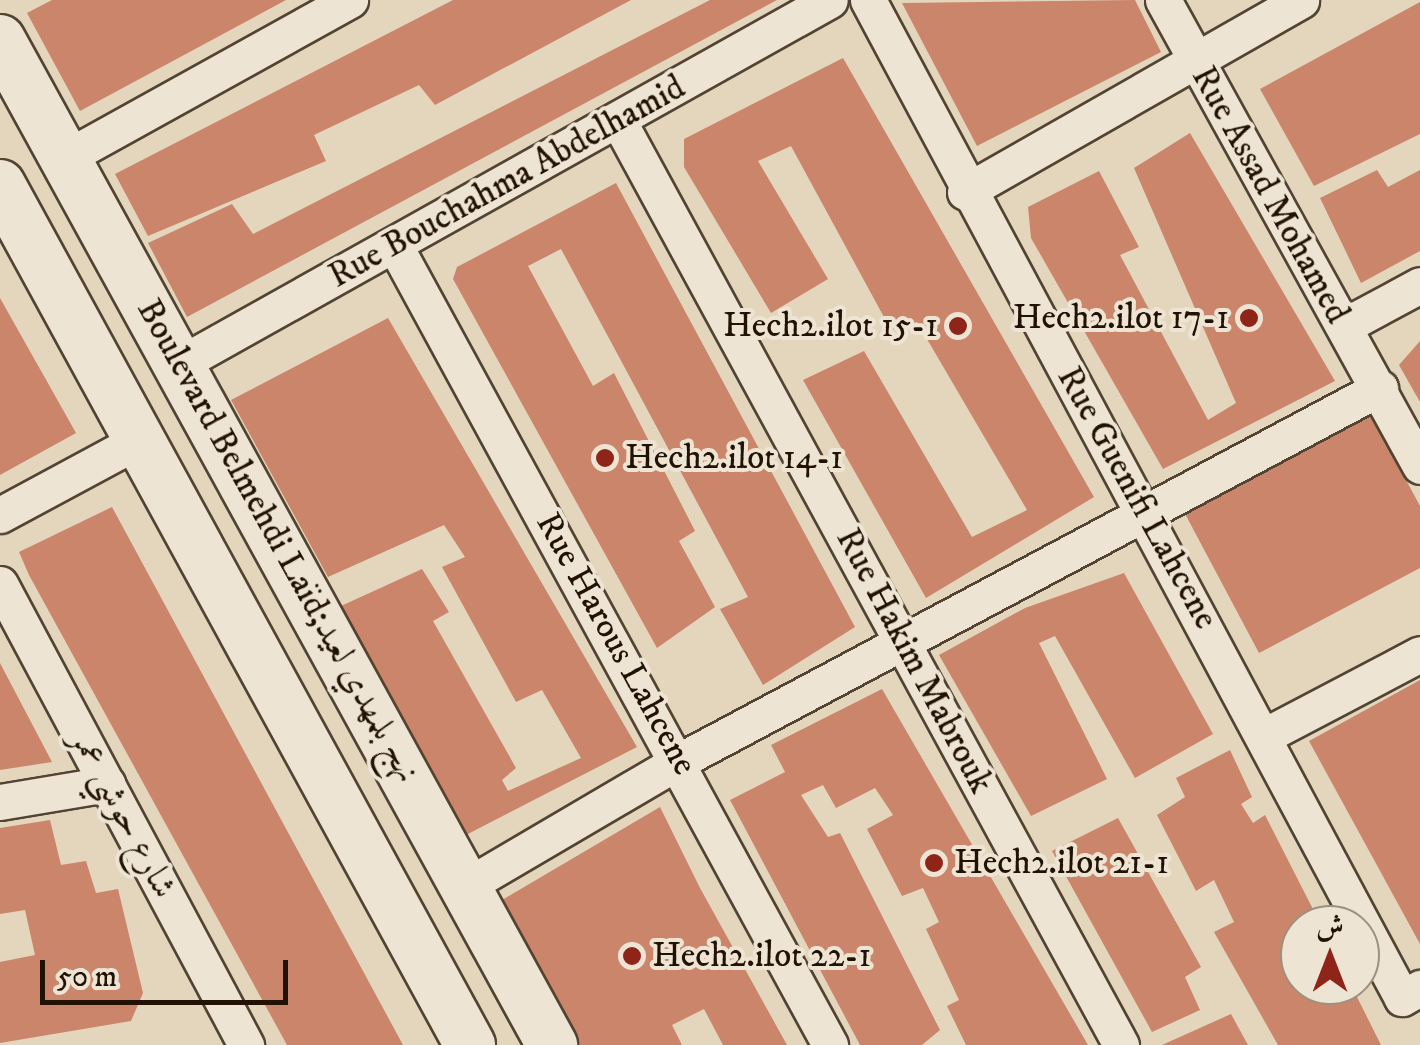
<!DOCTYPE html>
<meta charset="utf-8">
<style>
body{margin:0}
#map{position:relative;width:1420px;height:1045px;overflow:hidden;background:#e4d5bd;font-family:"IM FELL DW Pica",Amiri,serif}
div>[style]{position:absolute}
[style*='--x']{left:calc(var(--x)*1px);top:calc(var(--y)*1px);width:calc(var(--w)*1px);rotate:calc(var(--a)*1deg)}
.building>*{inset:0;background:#cb856a}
.roads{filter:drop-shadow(2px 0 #524332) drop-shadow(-2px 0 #524332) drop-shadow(0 2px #524332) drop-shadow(0 -2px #524332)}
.minor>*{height:35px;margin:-17.5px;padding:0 17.5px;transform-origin:17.5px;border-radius:17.5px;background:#ede4d4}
.secondary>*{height:50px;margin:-25px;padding:0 25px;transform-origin:25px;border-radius:25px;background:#ede4d4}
.dots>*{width:28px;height:28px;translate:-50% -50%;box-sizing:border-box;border:5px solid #ede4d4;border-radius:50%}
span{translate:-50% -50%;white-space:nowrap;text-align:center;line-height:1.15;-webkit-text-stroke:8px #ede4d4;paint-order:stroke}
.street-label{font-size:35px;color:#221203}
.poi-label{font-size:35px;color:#221203}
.right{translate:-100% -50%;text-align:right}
.left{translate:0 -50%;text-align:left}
.north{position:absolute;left:1280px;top:905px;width:100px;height:100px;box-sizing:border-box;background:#ede4d4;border:2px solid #9c9080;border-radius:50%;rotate:0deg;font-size:28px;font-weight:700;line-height:40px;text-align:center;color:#221203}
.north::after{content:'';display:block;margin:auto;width:35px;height:45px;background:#8f2418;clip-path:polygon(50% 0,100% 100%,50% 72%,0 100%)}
.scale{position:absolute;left:40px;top:960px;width:248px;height:45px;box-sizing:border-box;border:5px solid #221203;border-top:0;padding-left:12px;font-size:30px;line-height:35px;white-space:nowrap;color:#221203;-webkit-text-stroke:8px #ede4d4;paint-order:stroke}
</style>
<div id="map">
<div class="building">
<div style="clip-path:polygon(52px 0,286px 0,80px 111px,27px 13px)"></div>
<div style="clip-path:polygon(453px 0,631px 0,435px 105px,419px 85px,314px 135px,326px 161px,148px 236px,115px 174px)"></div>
<div style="clip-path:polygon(710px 0,777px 0,187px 317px,148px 243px,232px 204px,253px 234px)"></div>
<div style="clip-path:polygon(1135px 0,1161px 52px,977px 146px,902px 3px)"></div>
<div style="clip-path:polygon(1420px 2px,1420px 134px,1314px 186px,1260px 89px)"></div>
<div style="clip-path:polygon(843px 58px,1094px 497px,926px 598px,803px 380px,864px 351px,972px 537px,1027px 510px,917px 322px,891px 330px,791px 146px,758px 161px,828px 279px,771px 313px,684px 167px,684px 139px)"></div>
<div style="clip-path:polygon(1190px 133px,1335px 381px,1163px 469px,1031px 238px,1028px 207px,1099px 171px,1139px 247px,1120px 255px,1208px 420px,1236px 403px,1134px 168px)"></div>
<div style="clip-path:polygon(1377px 170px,1388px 187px,1420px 170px,1420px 251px,1361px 283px,1320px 198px)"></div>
<div style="clip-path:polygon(616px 183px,855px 627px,763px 685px,720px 609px,748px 597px,561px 249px,528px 266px,593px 386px,614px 373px,695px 531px,679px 541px,715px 607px,657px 648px,453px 279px,457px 267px)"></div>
<div style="clip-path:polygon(0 298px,76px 433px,0 475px)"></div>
<div style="clip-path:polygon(388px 318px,637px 747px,464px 836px,341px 606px,422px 569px,449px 612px,433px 621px,516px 768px,502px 780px,508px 791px,581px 758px,542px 690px,516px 702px,442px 567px,465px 557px,444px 525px,328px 577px,231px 400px)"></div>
<div style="clip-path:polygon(1420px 341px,1420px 402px,1399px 365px)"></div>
<div style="clip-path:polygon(1369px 411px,1420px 506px,1420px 568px,1259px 653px,1183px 510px)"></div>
<div style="clip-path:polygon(112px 507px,403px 1045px,287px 1045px,29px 575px,19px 552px)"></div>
<div style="clip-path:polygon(1124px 573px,1213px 734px,1135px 778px,1055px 636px,1039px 643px,1107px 779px,1031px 816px,939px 655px,1025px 608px)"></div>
<div style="clip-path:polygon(0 663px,52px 762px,0 770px)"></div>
<div style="clip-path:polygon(1420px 680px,1420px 944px,1309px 741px)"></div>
<div style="clip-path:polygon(882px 689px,1088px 1045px,966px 1045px,947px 1006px,959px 1000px,926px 929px,939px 922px,923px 888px,902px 896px,867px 829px,893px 815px,875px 788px,836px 808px,823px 785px,801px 795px,828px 837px,840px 833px,940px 1030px,922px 1045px,860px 1045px,730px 800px,785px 772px,771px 745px)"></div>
<div style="clip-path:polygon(1230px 750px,1252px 797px,1241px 804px,1253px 823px,1265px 815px,1321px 925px,1300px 925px,1300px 985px,1351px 985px,1381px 1045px,1278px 1045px,1214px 932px,1234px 922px,1214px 880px,1196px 891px,1157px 815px,1185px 797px,1176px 778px)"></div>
<div style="clip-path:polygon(660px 807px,700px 888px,787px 1045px,723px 1045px,704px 1009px,672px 1025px,682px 1045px,572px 1045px,497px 903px)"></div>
<div style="clip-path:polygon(1118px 818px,1201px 967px,1185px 977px,1200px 1010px,1152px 1032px,1052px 851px)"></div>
<div style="clip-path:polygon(50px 820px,61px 865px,86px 861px,96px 893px,118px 889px,143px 993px,131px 1021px,0 1043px,0 962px,35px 955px,25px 910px,0 914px,0 828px)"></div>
<div style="clip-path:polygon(1231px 1014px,1248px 1045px,1162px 1045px)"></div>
</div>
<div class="roads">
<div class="minor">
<div style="--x:868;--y:0;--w:1132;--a:61.85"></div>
<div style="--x:1402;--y:998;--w:21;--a:-29"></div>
<div style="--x:1163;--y:0;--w:532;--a:61.12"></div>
<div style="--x:618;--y:120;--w:1053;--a:61.46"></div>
<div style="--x:65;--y:158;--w:326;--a:-29"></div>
<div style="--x:965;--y:192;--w:387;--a:-29.7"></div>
<div style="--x:395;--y:246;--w:910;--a:61.43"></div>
<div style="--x:1344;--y:326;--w:86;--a:-28.3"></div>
<div style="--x:183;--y:362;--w:741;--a:-29.23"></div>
<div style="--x:0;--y:515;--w:165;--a:-28.3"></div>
<div style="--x:0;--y:584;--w:523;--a:61.91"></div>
<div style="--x:1266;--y:735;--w:174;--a:-27.7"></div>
<div style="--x:0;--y:802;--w:109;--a:-9.5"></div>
<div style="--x:466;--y:886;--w:249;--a:-30.4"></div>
<div style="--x:681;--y:760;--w:792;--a:-28.02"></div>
</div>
<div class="secondary">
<div style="--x:0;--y:40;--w:1147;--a:61.22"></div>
<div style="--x:0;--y:185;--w:980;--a:61.34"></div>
</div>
</div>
<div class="dots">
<div style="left:1249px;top:318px;background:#8f2418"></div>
<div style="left:958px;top:326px;background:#8f2418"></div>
<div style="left:605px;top:458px;background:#8f2418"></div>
<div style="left:934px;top:863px;background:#8f2418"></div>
<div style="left:632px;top:956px;background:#8f2418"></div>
</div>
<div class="street-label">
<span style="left:507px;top:182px;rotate:-29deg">Rue Bouchahma Abdelhamid</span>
<span style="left:1270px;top:195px;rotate:61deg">Rue Assad Mohamed</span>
<span style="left:1137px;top:498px;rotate:61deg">Rue Guenifi Lahcene</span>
<span style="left:278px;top:541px;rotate:61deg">Boulevard Belmehdi Laïd;نهج بلمهدي لعيد</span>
<span style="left:616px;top:644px;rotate:61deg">Rue Harous Lahcene</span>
<span style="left:914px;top:661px;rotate:62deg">Rue Hakim Mabrouk</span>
<span style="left:123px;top:814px;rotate:62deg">شارع حوشي عمر</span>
</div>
<div class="poi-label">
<span class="right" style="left:1229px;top:318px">Hech2.ilot 17-1</span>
<span class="right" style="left:938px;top:326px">Hech2.ilot 15-1</span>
<span class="left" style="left:625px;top:458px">Hech2.ilot 14-1</span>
<span class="left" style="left:954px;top:863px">Hech2.ilot 21-1</span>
<span class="left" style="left:652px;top:956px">Hech2.ilot 22-1</span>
</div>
<div class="north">ش</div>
<div class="scale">50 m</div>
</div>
